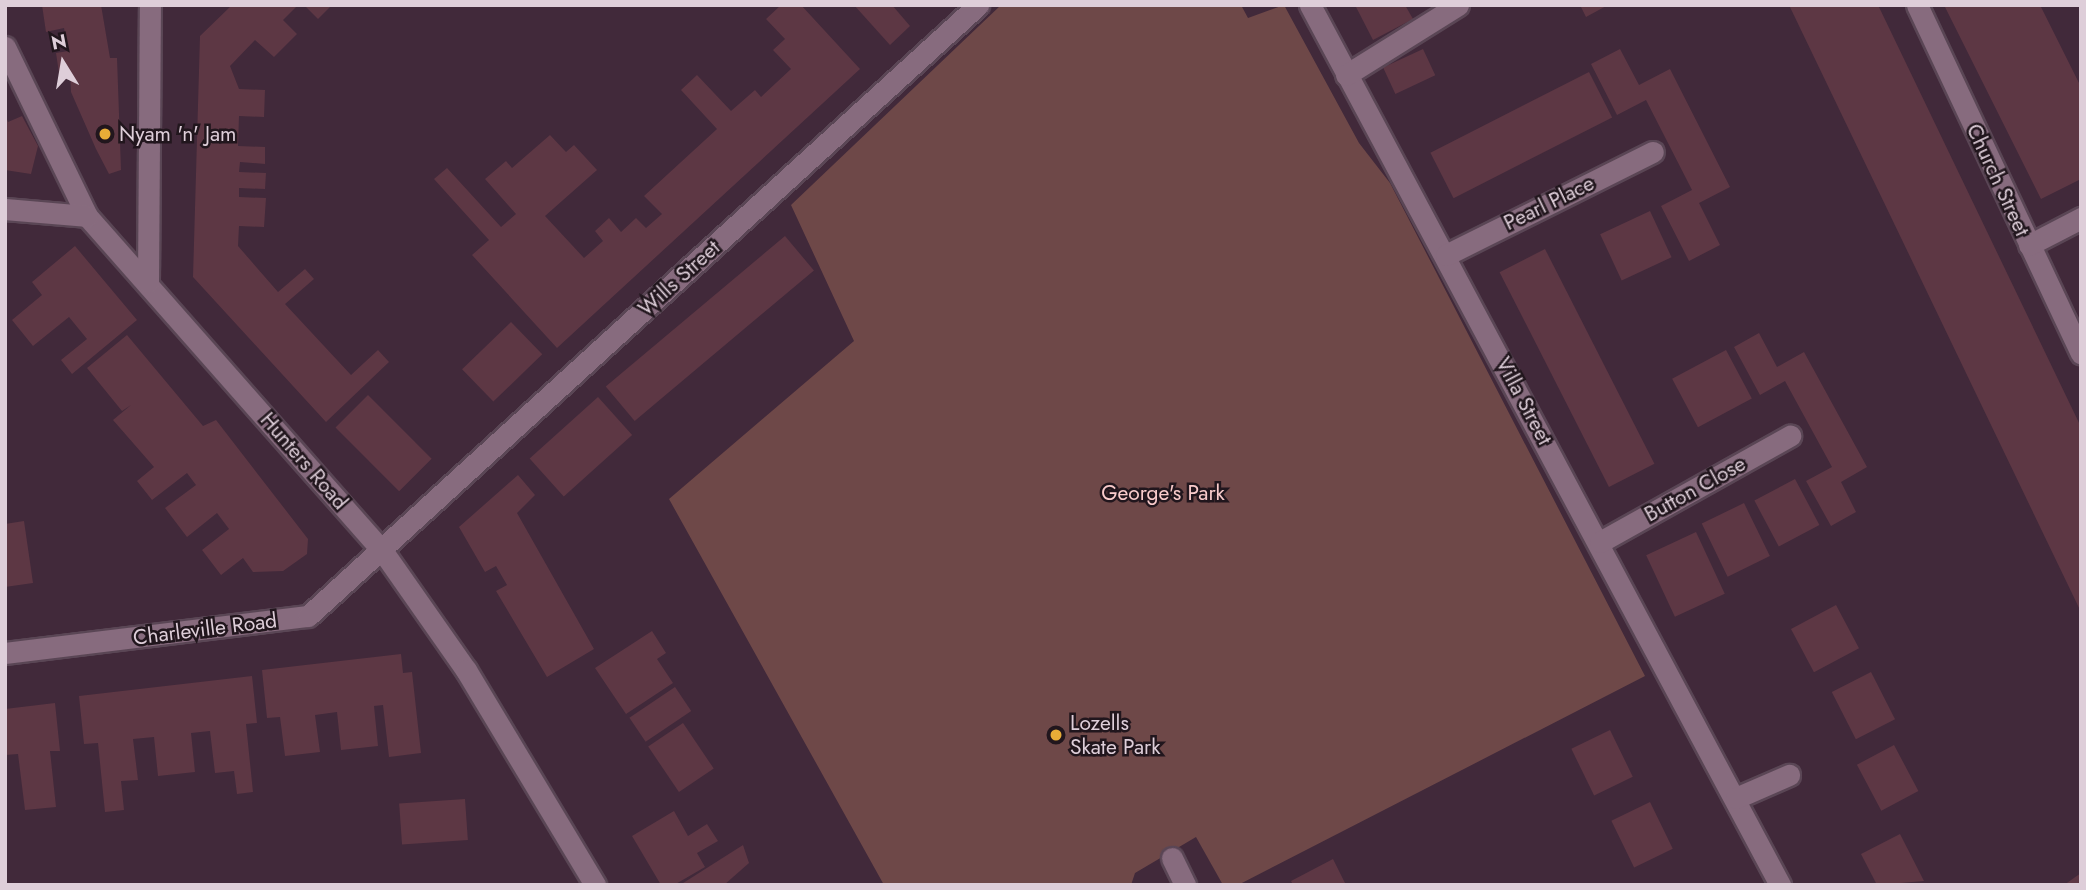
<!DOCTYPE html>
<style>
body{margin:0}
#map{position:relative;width:2086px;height:890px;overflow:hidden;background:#41293a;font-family:Jost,sans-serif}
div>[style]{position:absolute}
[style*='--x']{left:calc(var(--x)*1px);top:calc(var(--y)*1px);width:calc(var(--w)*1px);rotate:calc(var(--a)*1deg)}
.green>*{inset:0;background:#6e4848}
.building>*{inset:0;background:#5d3744;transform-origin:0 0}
.roads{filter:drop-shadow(2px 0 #5a4655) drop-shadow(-2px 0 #5a4655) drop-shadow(0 2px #5a4655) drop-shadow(0 -2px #5a4655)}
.minor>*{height:21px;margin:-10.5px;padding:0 10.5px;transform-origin:10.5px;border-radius:10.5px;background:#876b7e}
.dots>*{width:19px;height:19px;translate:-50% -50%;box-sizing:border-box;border:4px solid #21161d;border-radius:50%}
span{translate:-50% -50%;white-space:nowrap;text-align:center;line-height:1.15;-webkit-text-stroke:5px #21161d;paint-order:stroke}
.poi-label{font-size:21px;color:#deced9}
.left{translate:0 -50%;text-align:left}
.street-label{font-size:21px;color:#deced9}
.park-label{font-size:21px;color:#f9cbcb}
.frame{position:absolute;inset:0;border:7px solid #deced9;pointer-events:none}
.north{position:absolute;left:28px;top:28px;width:70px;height:70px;-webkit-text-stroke:5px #21161d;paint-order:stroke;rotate:349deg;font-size:19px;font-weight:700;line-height:28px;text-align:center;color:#deced9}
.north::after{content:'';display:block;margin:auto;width:24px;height:32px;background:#deced9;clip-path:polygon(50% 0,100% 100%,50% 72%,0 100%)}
</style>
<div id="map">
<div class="green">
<div style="clip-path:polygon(1001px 5px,1241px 5px,1248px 18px,1284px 5px,1359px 143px,1390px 183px,1645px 676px,1238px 885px,1223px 885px,1196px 837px,1135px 873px,1131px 885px,884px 885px,669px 499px,854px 341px,791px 205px)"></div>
</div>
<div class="building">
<div style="clip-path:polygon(42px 5px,101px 5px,110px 58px,117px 58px,121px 170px,109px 174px,96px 149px,71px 92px,70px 70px,59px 73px,56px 53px,68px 51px,64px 28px,46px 32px)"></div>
<div style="clip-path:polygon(232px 5px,298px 5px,283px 20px,297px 34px,274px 57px,255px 40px,230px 66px,239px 89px,265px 90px,264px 117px,239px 116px,238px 146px,265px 147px,265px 164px,240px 162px,239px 172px,266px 173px,265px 189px,239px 188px,239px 197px,266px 198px,264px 227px,239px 226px,238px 246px,278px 292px,305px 269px,314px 279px,285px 304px,351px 375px,378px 350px,389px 362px,326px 422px,193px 277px,200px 36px)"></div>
<div style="clip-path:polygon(304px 5px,332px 5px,318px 19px)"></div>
<div style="clip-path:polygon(781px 5px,801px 5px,860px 69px,557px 348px,472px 255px,489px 240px,434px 179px,447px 168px,501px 227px,516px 214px,485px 179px,506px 161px,512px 168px,550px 135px,566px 152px,574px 145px,597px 170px,545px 216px,584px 258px,603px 241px,595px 231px,609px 218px,621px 232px,636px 218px,646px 228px,662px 214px,644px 196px,717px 129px,681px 90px,697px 75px,731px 111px,755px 90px,761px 97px,791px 69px,773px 50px,785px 39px,766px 19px)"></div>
<div style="clip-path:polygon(854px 5px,892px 5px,910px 26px,890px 45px)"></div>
<div style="clip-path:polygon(1355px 5px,1405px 5px,1413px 19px,1373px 40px)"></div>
<div style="clip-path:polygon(1580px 5px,1608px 5px,1586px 17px)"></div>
<div style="clip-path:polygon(1789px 5px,1878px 5px,2081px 427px,2081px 612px)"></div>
<div style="clip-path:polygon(1944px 5px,2040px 5px,2081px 87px,2081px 179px,2041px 199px)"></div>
<div style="left:1423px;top:49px;width:29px;height:44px;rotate:65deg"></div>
<div style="clip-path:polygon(1620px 49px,1639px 85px,1670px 69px,1730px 187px,1699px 203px,1720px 245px,1689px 261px,1661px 206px,1692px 190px,1646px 100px,1617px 115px,1591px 64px)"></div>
<div style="left:1589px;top:72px;width:51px;height:178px;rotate:63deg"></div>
<div style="clip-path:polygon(5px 114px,8px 122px,22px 116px,38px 146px,31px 174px,5px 170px)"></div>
<div style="left:1650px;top:211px;width:51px;height:55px;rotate:65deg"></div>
<div style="left:785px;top:236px;width:45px;height:234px;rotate:50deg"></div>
<div style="clip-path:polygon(75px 246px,137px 320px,72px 374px,61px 360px,87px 339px,69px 317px,33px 346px,12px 320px,42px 295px,32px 282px)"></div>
<div style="left:1545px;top:249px;width:241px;height:51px;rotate:63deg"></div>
<div style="left:511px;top:322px;width:45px;height:68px;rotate:46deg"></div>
<div style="clip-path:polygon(1759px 333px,1777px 367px,1804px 352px,1867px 467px,1841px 482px,1856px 512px,1831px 526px,1806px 481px,1832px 467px,1785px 381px,1760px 395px,1734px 347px)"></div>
<div style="clip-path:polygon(127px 335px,203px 426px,216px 420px,308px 539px,307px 554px,283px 571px,253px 572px,243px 558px,221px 575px,202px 550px,229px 529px,217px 513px,187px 537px,165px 508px,196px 485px,187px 473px,152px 500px,137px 481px,154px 467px,113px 420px,131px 405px,122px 411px,87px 368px)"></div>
<div style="left:1726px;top:350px;width:55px;height:61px;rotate:62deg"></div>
<div style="left:368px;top:395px;width:90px;height:46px;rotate:45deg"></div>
<div style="left:598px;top:397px;width:51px;height:92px;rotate:48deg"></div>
<div style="clip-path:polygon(518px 475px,535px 495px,517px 513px,594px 649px,547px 677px,496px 591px,507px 585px,496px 566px,485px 572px,459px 527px)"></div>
<div style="left:1795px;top:479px;width:52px;height:46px;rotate:62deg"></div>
<div style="left:1744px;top:503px;width:59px;height:47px;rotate:64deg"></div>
<div style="clip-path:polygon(24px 521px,33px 583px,5px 587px,5px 524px)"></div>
<div style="left:1696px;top:532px;width:68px;height:55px;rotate:65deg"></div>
<div style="left:1836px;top:605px;width:49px;height:51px;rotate:62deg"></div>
<div style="clip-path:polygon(652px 631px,666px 653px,657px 659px,673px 683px,626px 714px,595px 668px)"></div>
<div style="clip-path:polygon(401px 654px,403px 673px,412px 672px,421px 753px,389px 757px,383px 705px,374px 706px,378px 746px,341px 750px,337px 712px,315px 715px,320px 752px,285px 756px,280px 717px,267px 718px,262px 670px)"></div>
<div style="left:1871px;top:672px;width:53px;height:44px;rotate:63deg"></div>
<div style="clip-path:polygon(252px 676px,257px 723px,246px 724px,253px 792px,237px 794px,234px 771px,215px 773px,210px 731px,191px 733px,195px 772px,158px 776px,154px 737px,133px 739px,138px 780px,121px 781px,124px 810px,105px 812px,98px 743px,84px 744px,79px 696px)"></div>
<div style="left:675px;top:687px;width:29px;height:55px;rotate:56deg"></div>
<div style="clip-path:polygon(55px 703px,60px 751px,50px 751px,56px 807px,25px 810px,18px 754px,5px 755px,5px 709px)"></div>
<div style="left:683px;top:723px;width:55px;height:42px;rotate:56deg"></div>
<div style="left:1610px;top:730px;width:52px;height:43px;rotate:64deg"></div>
<div style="left:1894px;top:745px;width:52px;height:42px;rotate:62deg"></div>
<div style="left:465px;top:799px;width:41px;height:66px;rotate:86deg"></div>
<div style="left:1650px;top:802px;width:52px;height:43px;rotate:64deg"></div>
<div style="clip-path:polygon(674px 811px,688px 836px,707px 824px,718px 841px,697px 853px,705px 867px,674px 885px,661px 885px,632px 836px)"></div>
<div style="clip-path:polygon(1900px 834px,1924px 881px,1877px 885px,1861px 854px)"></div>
<div style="clip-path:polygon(743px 845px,749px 863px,724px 885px,680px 885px)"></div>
<div style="clip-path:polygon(1333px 859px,1346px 885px,1293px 885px,1291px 881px)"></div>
<div style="clip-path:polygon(2081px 873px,2081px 885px,2064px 885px)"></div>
</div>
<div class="roads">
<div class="minor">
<div style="--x:1310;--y:5;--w:998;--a:61.89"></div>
<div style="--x:1917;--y:5;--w:385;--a:64.8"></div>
<div style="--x:5;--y:47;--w:188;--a:64.1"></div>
<div style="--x:87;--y:216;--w:449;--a:48.6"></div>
<div style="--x:384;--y:553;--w:143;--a:55"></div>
<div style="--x:466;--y:670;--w:251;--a:59"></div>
<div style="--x:1346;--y:75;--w:132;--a:-32"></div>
<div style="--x:5;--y:209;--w:82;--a:4.9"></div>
<div style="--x:2029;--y:245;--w:59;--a:-27.4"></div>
<div style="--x:1446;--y:255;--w:231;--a:-26.5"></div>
<div style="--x:148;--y:282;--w:277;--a:-89.6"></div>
<div style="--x:1600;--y:542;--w:218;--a:-29.2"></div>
<div style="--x:5;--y:653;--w:305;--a:-7"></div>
<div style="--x:308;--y:616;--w:907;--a:-42.36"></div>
<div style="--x:1736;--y:798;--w:58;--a:-23.5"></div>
<div style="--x:1172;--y:858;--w:30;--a:64"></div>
</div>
</div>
<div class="dots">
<div style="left:105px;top:134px;background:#e7ac37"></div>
<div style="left:1056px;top:735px;background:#e7ac37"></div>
</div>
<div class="poi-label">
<span class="left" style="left:119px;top:134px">Nyam 'n' Jam</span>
<span class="left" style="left:1070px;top:735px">Lozells<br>Skate Park</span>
</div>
<div class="street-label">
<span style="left:1998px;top:180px;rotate:65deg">Church Street</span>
<span style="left:1549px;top:203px;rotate:-26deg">Pearl Place</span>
<span style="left:679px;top:278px;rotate:-42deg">Wills Street</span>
<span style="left:1524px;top:401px;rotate:62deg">Villa Street</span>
<span style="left:304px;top:461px;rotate:49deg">Hunters Road</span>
<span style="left:1695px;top:489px;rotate:-29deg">Button Close</span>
<span style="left:205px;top:629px;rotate:-7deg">Charleville Road</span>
</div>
<div class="park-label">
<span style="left:1163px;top:493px">George's Park</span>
</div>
<div class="frame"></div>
<div class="north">N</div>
</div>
